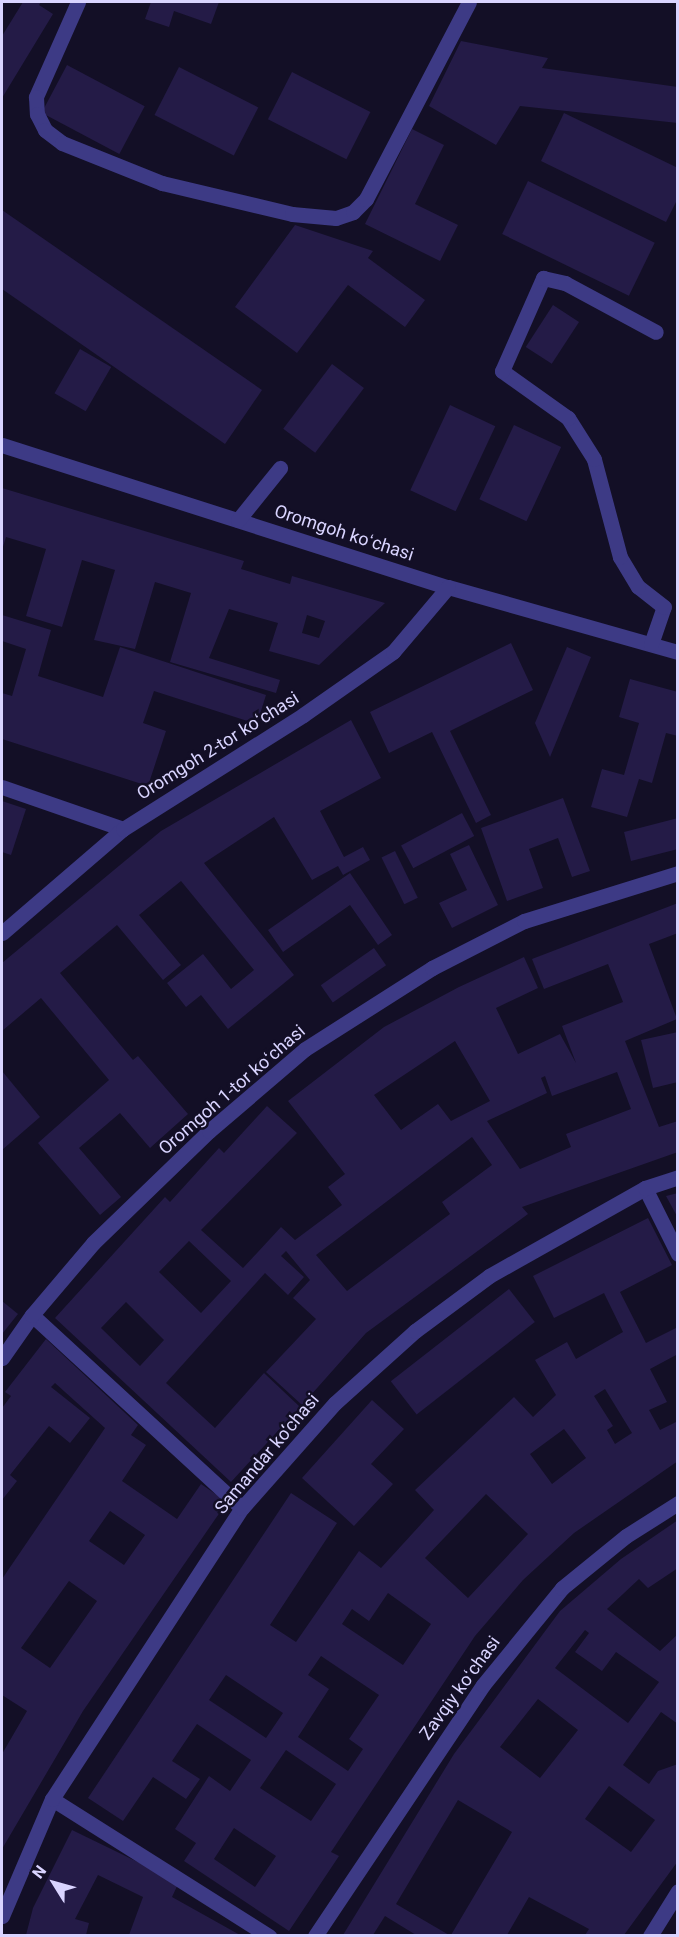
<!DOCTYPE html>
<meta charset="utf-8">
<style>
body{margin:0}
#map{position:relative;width:679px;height:1937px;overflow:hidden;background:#130f26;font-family:Roboto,sans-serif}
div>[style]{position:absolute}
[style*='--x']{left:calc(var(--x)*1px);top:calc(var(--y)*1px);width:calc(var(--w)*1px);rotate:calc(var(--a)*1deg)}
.building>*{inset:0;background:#241b47;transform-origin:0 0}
.minor>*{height:15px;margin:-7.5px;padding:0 7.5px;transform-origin:7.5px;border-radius:7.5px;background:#3d3a85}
span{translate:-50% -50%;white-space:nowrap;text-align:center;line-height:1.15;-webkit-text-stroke:5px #130f26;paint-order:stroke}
.street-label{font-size:18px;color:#d9d4ff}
.frame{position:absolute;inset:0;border:3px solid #d9d4ff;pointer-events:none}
.north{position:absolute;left:24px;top:1853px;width:60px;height:60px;-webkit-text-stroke:4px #130f26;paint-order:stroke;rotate:307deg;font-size:16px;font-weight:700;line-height:24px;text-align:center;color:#d9d4ff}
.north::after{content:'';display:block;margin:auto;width:21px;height:27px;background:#d9d4ff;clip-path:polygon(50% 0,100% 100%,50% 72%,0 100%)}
</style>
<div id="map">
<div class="building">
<div style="clip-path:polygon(23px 2px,41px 2px,39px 5px,53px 14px,2px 98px,2px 36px)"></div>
<div style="clip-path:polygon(151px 2px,219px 2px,211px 24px,174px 11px,169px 27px,145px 19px)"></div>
<div style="clip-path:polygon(461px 41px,548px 58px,542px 68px,678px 87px,678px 123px,520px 106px,496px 145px,429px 106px)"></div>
<div style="left:67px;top:65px;width:88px;height:54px;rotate:28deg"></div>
<div style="left:179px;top:67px;width:89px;height:54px;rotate:27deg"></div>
<div style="left:292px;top:72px;width:88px;height:53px;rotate:27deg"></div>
<div style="clip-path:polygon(564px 113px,678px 168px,678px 198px,666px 222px,541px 161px)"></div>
<div style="clip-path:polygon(412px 129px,444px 145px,415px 204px,458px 225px,440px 261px,365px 224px)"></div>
<div style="left:528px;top:181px;width:141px;height:59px;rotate:26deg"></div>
<div style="clip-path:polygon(2px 210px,262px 390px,225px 444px,2px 289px)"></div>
<div style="clip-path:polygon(295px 225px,373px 251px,368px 258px,425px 300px,405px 327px,348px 285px,297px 353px,235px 307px)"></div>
<div style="left:553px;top:305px;width:31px;height:50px;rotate:33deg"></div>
<div style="left:80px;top:349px;width:36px;height:51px;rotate:30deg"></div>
<div style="left:332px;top:364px;width:40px;height:81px;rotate:37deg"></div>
<div style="left:450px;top:405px;width:50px;height:94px;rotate:25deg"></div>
<div style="left:514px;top:425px;width:52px;height:82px;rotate:25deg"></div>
<div style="clip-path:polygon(evenodd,2px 488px,244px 561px,241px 569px,290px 584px,292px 576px,385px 603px,319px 665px,269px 651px,278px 623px,229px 609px,209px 658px,280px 680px,276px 693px,170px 662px,191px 593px,155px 582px,135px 649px,94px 640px,115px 570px,82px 560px,62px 627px,26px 616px,46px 549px,6px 537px,2px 550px,2px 488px,307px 615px,325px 621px,319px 638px,302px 633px,307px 615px)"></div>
<div style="clip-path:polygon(2px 615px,51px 630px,38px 676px,103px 697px,120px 647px,266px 695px,257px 724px,154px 691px,143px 723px,166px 731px,148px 786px,2px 739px,2px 693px,12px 696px,26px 649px,2px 641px)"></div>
<div style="clip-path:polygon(511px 643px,533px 690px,450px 731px,491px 815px,476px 823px,432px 732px,389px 753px,370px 712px)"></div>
<div style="clip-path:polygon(567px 647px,591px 657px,550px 757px,535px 723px)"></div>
<div style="clip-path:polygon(630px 679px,678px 692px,678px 736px,666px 733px,652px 783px,639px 779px,627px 817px,591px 807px,602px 769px,624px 775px,639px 723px,619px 717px)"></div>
<div style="clip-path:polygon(351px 720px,381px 778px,320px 811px,344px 857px,363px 847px,370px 860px,343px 875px,338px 866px,312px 880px,274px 817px,204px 863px,294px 975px,228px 1029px,201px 995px,186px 1007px,167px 983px,203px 954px,231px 989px,254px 970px,181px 881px,139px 915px,181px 965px,163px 980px,117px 925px,60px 973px,133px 1060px,138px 1056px,188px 1114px,150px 1148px,120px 1113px,79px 1148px,121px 1197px,100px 1215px,38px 1143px,109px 1080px,41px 998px,2px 1031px,2px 963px,161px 831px)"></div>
<div style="clip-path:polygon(563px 798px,590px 871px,572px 877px,558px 838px,529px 849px,543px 888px,507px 901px,481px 828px)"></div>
<div style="clip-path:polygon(2px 801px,26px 809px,11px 855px,2px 852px)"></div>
<div style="left:462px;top:813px;width:26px;height:69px;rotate:62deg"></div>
<div style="clip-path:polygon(678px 818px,678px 849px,631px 861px,624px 832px)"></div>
<div style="clip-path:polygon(469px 845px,498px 905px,452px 928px,439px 903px,467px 890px,450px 854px)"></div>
<div style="left:395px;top:851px;width:52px;height:15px;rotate:64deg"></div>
<div style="clip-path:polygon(350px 873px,392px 935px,378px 945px,350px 905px,283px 952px,268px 930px)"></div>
<div style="clip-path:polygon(evenodd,678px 903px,678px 933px,649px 944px,677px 1019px,625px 1041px,659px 1127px,678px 1121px,678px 1152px,522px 1207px,528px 1214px,366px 1333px,302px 1405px,266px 1372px,316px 1319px,293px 1298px,310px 1280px,286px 1251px,281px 1256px,304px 1277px,288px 1295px,265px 1273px,166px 1383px,215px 1428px,264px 1373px,300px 1407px,231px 1482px,55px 1318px,165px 1197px,170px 1202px,219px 1148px,224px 1153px,267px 1106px,297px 1133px,201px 1230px,243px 1268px,281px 1227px,295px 1240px,342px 1205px,328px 1187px,345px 1174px,288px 1101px,384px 1027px,459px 987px,524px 957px,538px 988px,496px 1008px,518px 1054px,560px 1034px,576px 1063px,562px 1026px,623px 1002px,608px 964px,544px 989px,532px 959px,678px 903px,455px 1041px,490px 1101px,451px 1121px,438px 1104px,401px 1130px,374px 1095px,455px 1041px,678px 903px,617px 1072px,631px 1109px,566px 1134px,571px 1147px,520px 1169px,487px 1121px,547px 1093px,541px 1078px,545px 1076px,552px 1096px,617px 1072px,678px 903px,472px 1137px,492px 1165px,442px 1202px,450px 1214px,347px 1291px,316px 1255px,472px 1137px,678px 903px,189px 1241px,231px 1281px,201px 1313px,159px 1272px,189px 1241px,678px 903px,126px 1302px,164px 1340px,140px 1366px,101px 1328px,126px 1302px)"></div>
<div style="left:374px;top:948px;width:21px;height:65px;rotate:55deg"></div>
<div style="clip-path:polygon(678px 1032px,678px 1082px,653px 1088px,641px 1040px)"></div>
<div style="clip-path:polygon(2px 1071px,40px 1117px,2px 1150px)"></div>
<div style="clip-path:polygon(678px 1193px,678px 1218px,666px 1196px)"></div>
<div style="clip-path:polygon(evenodd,648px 1218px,672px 1265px,620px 1292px,646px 1343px,678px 1327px,678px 1354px,650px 1369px,667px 1402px,649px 1410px,660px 1430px,678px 1421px,678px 1461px,574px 1533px,523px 1580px,475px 1636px,331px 1852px,339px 1856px,289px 1931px,184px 1861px,196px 1843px,175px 1829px,209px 1776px,230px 1791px,251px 1760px,197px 1724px,172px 1761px,200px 1779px,186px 1799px,153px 1777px,123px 1821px,88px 1798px,291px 1493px,337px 1523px,270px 1625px,296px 1642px,359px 1551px,381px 1568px,434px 1510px,415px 1490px,514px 1397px,533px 1417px,556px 1395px,535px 1360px,567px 1342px,576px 1359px,623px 1332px,604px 1293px,554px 1318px,533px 1276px,648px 1218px,605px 1389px,632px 1433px,615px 1444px,607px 1430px,613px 1426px,594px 1396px,605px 1389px,648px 1218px,564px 1429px,586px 1458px,552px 1484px,530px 1454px,564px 1429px,648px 1218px,486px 1494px,528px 1534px,468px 1598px,425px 1558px,486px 1494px,648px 1218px,388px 1593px,431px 1624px,403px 1665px,342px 1624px,352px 1609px,369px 1621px,388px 1593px,648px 1218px,321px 1656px,379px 1695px,349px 1739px,363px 1749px,348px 1771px,298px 1737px,329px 1689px,308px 1675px,321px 1656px,648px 1218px,226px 1675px,283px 1713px,266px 1738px,209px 1700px,226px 1675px,648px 1218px,286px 1750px,336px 1784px,311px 1821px,260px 1788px,286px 1750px,648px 1218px,234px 1828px,276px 1856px,255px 1887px,214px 1859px,234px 1828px)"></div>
<div style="left:509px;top:1289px;width:42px;height:150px;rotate:52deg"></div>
<div style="clip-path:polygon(2px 1301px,18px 1314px,2px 1334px)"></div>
<div style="clip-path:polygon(evenodd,46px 1339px,138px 1425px,131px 1435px,146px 1445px,122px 1481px,177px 1519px,201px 1484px,227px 1502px,83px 1711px,2px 1849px,2px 1754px,27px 1711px,2px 1695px,2px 1579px,105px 1428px,55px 1383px,51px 1387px,90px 1418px,70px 1443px,49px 1426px,10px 1475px,17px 1481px,2px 1500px,2px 1408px,11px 1396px,5px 1392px,46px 1339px,110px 1511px,145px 1535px,124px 1565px,89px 1541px,110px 1511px,46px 1339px,69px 1581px,97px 1601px,50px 1668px,21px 1648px,69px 1581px)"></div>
<div style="clip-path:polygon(372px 1400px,404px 1429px,371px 1464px,393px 1484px,354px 1526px,302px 1478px)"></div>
<div style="clip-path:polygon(evenodd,678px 1520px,678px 1568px,648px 1588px,639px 1579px,607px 1609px,660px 1651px,678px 1634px,678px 1724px,661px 1712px,623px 1765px,649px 1784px,658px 1771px,678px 1764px,678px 1861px,624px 1935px,585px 1935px,589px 1929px,529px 1897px,507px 1935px,451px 1935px,512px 1832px,458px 1800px,396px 1904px,449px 1935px,416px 1935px,385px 1916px,373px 1935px,343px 1935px,454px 1754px,560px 1611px,621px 1559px,678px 1520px,585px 1630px,589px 1633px,575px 1652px,602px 1671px,616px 1652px,659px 1682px,628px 1723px,555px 1668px,585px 1630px,678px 1520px,538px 1699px,578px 1730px,540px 1778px,500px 1747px,538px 1699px,678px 1520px,609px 1786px,655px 1820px,631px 1852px,585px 1819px,609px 1786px)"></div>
<div style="clip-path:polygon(72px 1830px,179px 1882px,172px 1897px,240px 1935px,129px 1935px,143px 1897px,98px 1875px,75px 1919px,89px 1923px,86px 1935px,26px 1935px,33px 1908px)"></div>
</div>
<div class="minor">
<div style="--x:78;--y:2;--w:104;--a:113.9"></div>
<div style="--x:36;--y:97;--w:17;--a:87"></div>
<div style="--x:37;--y:114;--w:18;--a:63"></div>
<div style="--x:45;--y:130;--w:21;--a:37"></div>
<div style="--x:62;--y:143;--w:108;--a:21.8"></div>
<div style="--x:162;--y:183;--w:134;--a:13.4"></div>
<div style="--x:292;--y:214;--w:44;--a:5.2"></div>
<div style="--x:336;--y:218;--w:18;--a:-19"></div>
<div style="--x:353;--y:212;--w:18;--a:-45"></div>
<div style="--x:366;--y:199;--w:222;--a:-62.4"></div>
<div style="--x:2;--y:445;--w:468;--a:17.7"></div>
<div style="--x:448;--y:587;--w:239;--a:15.8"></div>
<div style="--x:238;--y:520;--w:67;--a:-51.1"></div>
<div style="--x:651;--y:644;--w:39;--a:-71"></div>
<div style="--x:664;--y:607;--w:33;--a:-142"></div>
<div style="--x:638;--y:587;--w:35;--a:-121"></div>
<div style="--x:620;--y:557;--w:101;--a:-104.9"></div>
<div style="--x:594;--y:459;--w:49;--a:-122.4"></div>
<div style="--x:568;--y:418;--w:81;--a:-144.5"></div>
<div style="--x:502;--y:371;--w:102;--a:-66.2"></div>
<div style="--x:543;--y:278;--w:23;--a:13"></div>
<div style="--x:565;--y:283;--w:103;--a:28.3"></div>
<div style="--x:2;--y:787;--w:128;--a:19.1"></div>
<div style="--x:2;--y:933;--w:160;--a:-40.7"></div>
<div style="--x:123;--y:829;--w:213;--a:-32.3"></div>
<div style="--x:303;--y:715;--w:110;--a:-35"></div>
<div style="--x:393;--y:652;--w:85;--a:-49.8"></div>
<div style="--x:645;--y:1188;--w:74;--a:63.4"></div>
<div style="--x:32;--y:1315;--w:285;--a:42.6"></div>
<div style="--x:2;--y:1358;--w:52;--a:-55.1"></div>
<div style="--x:32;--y:1315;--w:94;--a:-49.7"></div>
<div style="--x:93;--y:1243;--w:161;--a:-44"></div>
<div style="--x:209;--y:1131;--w:126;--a:-40.5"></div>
<div style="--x:305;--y:1049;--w:151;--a:-32.5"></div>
<div style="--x:432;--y:968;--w:103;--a:-27.1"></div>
<div style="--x:524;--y:921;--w:161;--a:-17.3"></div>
<div style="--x:52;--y:1799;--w:257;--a:32.3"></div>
<div style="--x:2;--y:1916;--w:127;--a:-66.9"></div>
<div style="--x:52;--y:1799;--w:348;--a:-56.9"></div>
<div style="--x:242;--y:1508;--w:140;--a:-48.5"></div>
<div style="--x:335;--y:1403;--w:108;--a:-42"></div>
<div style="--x:415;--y:1331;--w:92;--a:-36.6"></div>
<div style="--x:489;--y:1276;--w:179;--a:-29.4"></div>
<div style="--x:645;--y:1188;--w:35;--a:-18"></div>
<div style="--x:315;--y:1936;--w:302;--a:-56.2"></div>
<div style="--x:483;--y:1685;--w:125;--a:-50.8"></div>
<div style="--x:562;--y:1588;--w:82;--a:-39.1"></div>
<div style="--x:626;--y:1536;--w:62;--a:-32.4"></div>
<div style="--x:650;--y:1936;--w:53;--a:-58.1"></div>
</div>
<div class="street-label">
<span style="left:344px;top:533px;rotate:18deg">Oromgoh koʻchasi</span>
<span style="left:218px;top:746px;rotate:-32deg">Oromgoh 2-tor koʻchasi</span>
<span style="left:232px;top:1090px;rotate:-41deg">Oromgoh 1-tor koʻchasi</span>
<span style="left:267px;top:1454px;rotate:-50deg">Samandar ko‘chasi</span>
<span style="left:460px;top:1688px;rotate:-54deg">Zavqiy koʻchasi</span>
</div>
<div class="frame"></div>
<div class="north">N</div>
</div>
